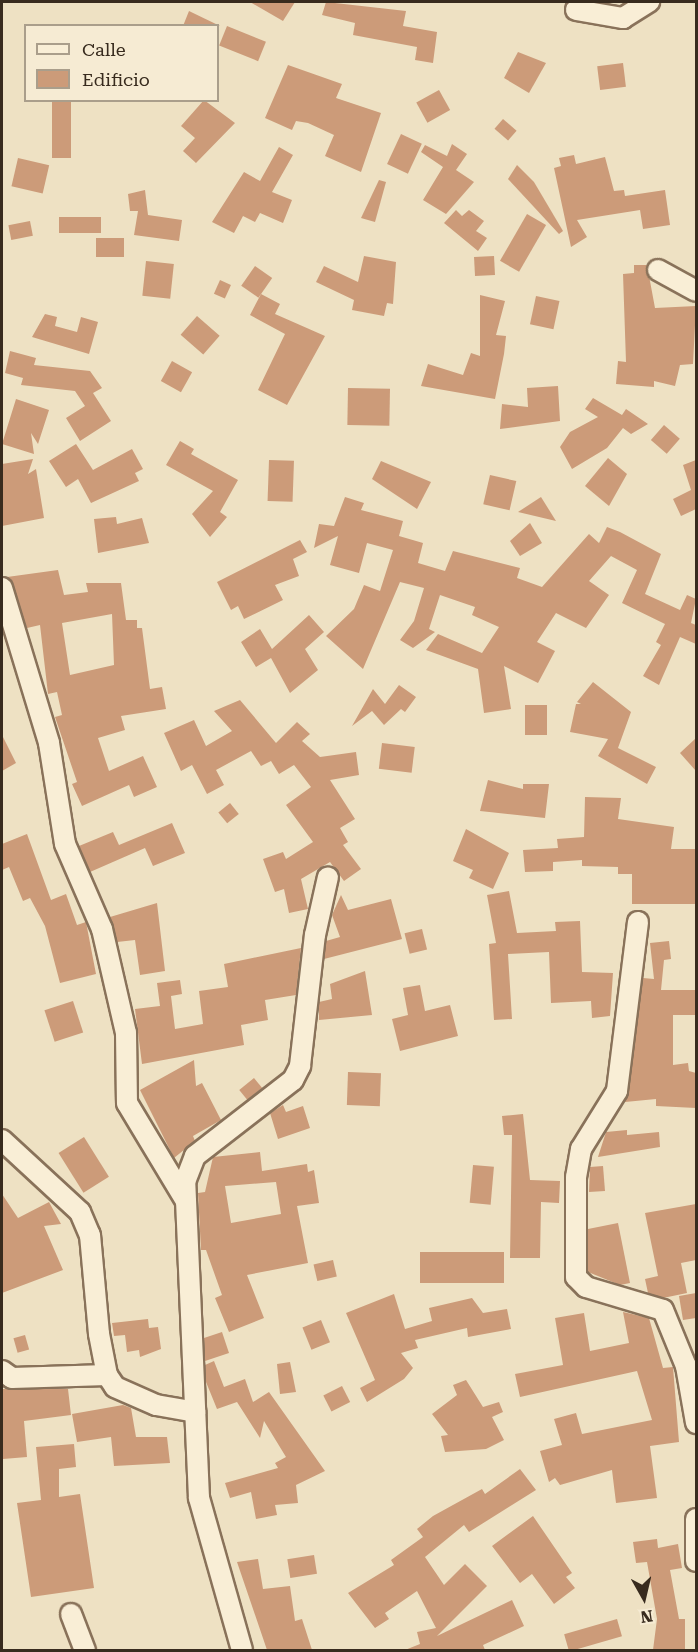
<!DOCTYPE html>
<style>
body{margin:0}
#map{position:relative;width:698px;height:1652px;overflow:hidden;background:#eee1c3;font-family:"Roboto Serif",serif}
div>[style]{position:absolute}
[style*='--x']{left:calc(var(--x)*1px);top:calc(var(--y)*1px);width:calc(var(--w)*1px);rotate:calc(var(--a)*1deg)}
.building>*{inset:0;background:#cc9b79;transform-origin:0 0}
.roads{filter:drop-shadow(2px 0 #89725a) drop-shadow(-2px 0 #89725a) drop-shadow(0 2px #89725a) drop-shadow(0 -2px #89725a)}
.minor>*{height:20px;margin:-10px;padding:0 10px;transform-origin:10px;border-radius:10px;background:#f9eed6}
span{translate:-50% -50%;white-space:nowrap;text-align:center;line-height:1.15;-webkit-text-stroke:5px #f6ebd3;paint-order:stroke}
.frame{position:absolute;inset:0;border:3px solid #382b1e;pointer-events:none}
.legend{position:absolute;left:24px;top:24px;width:195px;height:78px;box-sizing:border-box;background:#f6ebd3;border:2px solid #aa9e8b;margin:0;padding:8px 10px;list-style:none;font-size:18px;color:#382b1e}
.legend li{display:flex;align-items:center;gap:12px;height:30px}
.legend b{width:30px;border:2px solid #aa9e8b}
.north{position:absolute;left:614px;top:1568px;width:60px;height:60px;-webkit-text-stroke:4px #f6ebd3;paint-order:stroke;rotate:172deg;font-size:16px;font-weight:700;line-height:24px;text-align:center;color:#382b1e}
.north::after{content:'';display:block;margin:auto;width:21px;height:27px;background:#382b1e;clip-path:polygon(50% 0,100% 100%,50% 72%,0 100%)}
</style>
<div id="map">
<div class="building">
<div style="clip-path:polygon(250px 2px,295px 2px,283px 21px)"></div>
<div style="clip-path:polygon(326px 2px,406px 11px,403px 26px,437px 32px,433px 63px,415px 60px,417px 47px,353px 35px,355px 23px,322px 15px)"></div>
<div style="clip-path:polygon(189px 11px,220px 26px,183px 26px)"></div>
<div style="left:227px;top:26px;width:42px;height:21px;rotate:22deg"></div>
<div style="clip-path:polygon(518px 52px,546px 63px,529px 93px,504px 78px)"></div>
<div style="left:623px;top:63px;width:24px;height:26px;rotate:83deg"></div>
<div style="clip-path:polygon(288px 65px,342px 84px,336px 98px,381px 113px,361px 172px,325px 156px,334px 135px,308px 123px,296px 121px,292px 130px,265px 118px)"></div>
<div style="left:439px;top:90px;width:23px;height:26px;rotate:61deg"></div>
<div style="left:52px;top:100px;width:19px;height:58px"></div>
<div style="clip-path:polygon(204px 100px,235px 123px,196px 163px,183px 151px,195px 138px,181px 126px)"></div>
<div style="left:503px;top:119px;width:18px;height:13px;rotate:41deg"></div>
<div style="left:401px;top:134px;width:23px;height:33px;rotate:25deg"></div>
<div style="clip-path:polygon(452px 144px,467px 154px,456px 170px,474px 182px,446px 214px,423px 200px,443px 167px,421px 152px,425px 145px,447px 156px)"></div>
<div style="clip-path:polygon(279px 147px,293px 155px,272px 192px,292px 200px,283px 223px,260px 213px,255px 222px,243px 216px,234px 233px,212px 222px,244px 172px,260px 181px)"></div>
<div style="clip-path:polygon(574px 155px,576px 164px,605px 157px,614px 191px,624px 190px,625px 196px,665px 190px,670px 225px,643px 229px,640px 210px,577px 220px,587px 237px,571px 247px,554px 168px,561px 166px,559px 158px)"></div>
<div style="left:18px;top:158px;width:32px;height:29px;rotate:13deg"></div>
<div style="clip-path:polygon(517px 165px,534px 182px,563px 231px,559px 234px,508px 179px)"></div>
<div style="clip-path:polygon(379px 180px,386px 182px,375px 222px,361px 218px)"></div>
<div style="clip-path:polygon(145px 190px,148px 215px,182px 220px,179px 241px,134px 235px,138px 211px,130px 211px,128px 194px)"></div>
<div style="clip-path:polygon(456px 210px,462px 216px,469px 210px,484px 221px,476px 231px,487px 238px,478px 251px,444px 223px)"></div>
<div style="left:527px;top:214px;width:22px;height:54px;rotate:30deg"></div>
<div style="left:59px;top:217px;width:42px;height:16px"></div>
<div style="left:30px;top:221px;width:15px;height:22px;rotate:79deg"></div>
<div style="left:96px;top:238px;width:28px;height:19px"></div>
<div style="clip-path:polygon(364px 256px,396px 262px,393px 304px,387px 303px,384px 316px,352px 310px,354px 300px,316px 282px,324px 266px,358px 282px)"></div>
<div style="left:494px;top:256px;width:19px;height:20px;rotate:87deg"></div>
<div style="left:146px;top:261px;width:28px;height:35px;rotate:6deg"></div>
<div style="clip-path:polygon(634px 265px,647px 265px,655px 308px,696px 306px,693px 364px,680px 365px,675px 386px,654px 381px,654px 387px,616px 384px,618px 361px,626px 362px,623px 274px,634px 273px)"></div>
<div style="left:255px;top:266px;width:21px;height:24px;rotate:35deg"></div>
<div style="left:220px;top:280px;width:12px;height:15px;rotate:24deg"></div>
<div style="clip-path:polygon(261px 294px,280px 304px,275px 314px,325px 336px,287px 405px,258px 390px,285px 334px,250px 315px)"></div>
<div style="clip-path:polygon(480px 295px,505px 301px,496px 335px,506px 336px,504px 354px,495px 399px,421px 386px,428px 364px,463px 375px,471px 353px,480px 356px)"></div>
<div style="left:536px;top:296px;width:24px;height:29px;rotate:12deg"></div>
<div style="clip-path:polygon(45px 314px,57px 317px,55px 326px,77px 332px,81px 317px,98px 322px,89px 354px,32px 337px)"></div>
<div style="left:197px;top:316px;width:30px;height:25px;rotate:41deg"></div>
<div style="clip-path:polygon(10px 351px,36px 358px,34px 365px,90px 371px,102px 388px,93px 393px,111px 421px,80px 441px,66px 418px,85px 406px,75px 391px,21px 385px,23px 378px,5px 373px)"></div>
<div style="left:172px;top:361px;width:23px;height:23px;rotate:29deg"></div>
<div style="clip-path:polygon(558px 386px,560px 421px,500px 429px,502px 404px,528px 407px,527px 388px)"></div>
<div style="left:348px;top:388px;width:42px;height:37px;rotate:1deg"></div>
<div style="clip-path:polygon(593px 398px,622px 415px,626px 409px,648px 424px,631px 434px,623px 428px,607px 448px,572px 469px,560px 447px,570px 432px,598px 417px,585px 409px)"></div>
<div style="clip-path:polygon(16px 399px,49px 410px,38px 444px,31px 433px,34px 454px,2px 444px)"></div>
<div style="left:664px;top:425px;width:21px;height:20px;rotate:41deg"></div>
<div style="clip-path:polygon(180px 441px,194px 449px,191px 454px,238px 480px,220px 512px,227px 517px,210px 537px,192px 514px,213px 491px,166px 465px)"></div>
<div style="clip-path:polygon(76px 444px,93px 470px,132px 449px,143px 469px,135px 473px,139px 481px,91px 503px,78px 479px,66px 487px,49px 461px)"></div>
<div style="clip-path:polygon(608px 458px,627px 474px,609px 506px,585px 486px)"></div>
<div style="clip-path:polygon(33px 459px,28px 474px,36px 469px,44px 518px,2px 526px,2px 464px)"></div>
<div style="left:269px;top:460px;width:25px;height:41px;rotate:2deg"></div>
<div style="clip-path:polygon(696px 460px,696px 509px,681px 516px,673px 499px,691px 490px,683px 465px)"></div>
<div style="clip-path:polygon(381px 461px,431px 482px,417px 509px,372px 479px)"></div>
<div style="left:490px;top:475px;width:27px;height:30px;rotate:13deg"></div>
<div style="clip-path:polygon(345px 497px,364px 503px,361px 510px,403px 521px,399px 536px,423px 543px,418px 563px,445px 571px,453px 551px,520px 568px,517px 578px,542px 587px,589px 534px,599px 543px,607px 527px,620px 532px,661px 554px,645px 594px,680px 610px,687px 595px,696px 599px,691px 623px,696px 625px,696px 644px,680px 637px,659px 685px,643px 676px,661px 645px,656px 642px,665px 624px,622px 603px,637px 570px,611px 556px,589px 581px,609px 595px,586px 628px,556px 613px,537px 642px,555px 651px,538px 683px,504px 666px,511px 709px,484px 713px,478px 669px,426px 650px,438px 634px,482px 653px,499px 627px,472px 615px,475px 607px,440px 595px,429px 629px,435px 632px,413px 648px,400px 640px,414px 621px,424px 588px,400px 582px,363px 669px,326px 636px,354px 609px,364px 585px,380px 591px,393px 550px,367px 543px,359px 573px,330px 565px,338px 536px,314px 548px,319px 524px,334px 526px)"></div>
<div style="clip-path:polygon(541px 497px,556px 521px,518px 512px)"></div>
<div style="clip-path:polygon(116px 517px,117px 524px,142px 518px,149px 543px,98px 553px,94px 519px)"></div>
<div style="clip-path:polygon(530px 523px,542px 543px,520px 556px,510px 541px)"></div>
<div style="clip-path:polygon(300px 540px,307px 552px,293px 559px,299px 576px,275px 585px,283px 600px,244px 619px,238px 606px,231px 610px,217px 582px)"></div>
<div style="clip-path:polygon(evenodd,58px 570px,64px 595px,88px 592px,86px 583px,121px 583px,126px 620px,137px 620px,137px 628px,142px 628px,150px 689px,162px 687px,166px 709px,121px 716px,125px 730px,98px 738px,109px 771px,143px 756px,157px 787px,134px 797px,129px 785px,82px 806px,72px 784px,77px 782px,55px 717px,62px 715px,57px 692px,48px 694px,40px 625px,27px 628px,7px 577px,58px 570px,112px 614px,114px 665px,70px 675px,62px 623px,112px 614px)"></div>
<div style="clip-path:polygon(309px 615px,324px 632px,305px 649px,318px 670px,290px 693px,271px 658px,256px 667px,241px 642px,260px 629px,272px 649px)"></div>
<div style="clip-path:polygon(593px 682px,631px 712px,618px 748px,656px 767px,647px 784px,598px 756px,608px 739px,570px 732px,576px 704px,581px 704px,577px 702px)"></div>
<div style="clip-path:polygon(399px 685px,416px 697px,405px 712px,401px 709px,384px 725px,372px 711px,352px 726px,373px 689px,385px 704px)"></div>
<div style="clip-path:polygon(240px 700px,276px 743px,297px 722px,310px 734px,302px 741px,320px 757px,356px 752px,359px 775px,330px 780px,355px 819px,340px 828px,348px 842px,343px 845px,361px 869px,344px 881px,330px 862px,301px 879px,308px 909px,289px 913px,284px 889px,275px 892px,263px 859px,283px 852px,286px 859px,313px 842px,286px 805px,311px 787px,294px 765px,279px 774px,271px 761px,261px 766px,251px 751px,216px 770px,224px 785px,207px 794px,192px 765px,181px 771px,164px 733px,194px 720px,206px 746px,232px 731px,214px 711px)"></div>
<div style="left:525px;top:705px;width:22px;height:30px"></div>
<div style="clip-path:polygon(2px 735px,16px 763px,2px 771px)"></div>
<div style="clip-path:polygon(696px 738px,696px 771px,680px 753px)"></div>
<div style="left:382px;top:743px;width:33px;height:26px;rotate:7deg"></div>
<div style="clip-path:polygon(488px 780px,523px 789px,523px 784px,549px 784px,545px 818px,480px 811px)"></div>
<div style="clip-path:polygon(585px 797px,621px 798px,618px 819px,674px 827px,671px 849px,695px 849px,696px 904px,632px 904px,632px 874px,618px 874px,618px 867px,582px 866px,582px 860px,553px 862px,553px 871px,525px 872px,523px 850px,558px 848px,557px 839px,584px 837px)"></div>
<div style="left:230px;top:803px;width:14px;height:15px;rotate:51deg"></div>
<div style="clip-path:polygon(172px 823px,185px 853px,153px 866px,145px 848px,90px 872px,79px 846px,113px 832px,119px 845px)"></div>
<div style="clip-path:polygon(466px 829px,509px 853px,493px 889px,469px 878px,473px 870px,453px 861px)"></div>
<div style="clip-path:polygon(27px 834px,51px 900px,66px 894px,77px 925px,86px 922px,96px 974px,60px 983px,45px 926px,30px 898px,23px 901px,9px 867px,2px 870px,2px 844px)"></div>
<div style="clip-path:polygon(509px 891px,517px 933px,556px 931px,555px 922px,580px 921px,582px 972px,613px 973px,610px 1016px,592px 1018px,591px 1001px,551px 1003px,549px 952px,508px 954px,512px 1019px,494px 1020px,489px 944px,496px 943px,487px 895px)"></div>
<div style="clip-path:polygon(341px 895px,348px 910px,391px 899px,402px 939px,324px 959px,326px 941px,340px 937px,332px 915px)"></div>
<div style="clip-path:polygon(157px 903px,165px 971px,140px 975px,135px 940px,117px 942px,110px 917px)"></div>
<div style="left:422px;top:929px;width:21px;height:18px;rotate:76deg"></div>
<div style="clip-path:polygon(669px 941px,671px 959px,664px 960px,661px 990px,696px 990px,696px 1015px,673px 1015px,673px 1065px,688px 1063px,689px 1071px,696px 1073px,696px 1108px,656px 1106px,656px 1099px,625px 1102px,643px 978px,654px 979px,650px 943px)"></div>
<div style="clip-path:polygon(301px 948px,296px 995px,265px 1000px,268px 1020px,241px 1025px,244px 1045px,142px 1064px,135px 1009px,160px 1006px,157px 983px,180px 980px,182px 994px,171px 996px,175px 1029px,203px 1024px,199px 991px,228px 987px,224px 964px)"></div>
<div style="clip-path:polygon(365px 971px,372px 1015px,319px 1020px,319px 1002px,332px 999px,330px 984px)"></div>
<div style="clip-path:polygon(420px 985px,425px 1011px,450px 1005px,458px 1036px,400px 1051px,392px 1019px,408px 1015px,403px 988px)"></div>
<div style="left:73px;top:1001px;width:33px;height:30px;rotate:72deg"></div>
<div style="clip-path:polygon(194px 1060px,196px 1086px,202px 1083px,221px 1120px,193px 1136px,195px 1141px,174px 1158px,140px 1090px)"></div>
<div style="left:348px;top:1072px;width:33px;height:33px;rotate:2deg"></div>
<div style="left:254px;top:1078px;width:13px;height:19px;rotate:51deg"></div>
<div style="clip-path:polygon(283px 1105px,286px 1112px,303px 1106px,310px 1128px,278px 1139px,270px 1113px)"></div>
<div style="clip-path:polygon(523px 1114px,530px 1180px,560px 1181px,559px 1203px,541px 1202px,540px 1258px,510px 1258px,512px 1135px,504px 1135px,502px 1116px)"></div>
<div style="clip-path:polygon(627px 1130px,627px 1135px,659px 1132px,660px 1147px,598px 1157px,606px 1132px)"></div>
<div style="left:84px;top:1137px;width:47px;height:30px;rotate:58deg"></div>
<div style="clip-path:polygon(evenodd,260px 1152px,262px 1171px,307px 1164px,308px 1172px,314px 1170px,319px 1203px,297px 1206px,308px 1263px,247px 1275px,264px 1318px,229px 1332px,215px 1298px,222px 1295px,206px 1250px,201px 1250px,198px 1193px,205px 1192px,213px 1157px,260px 1152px,276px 1182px,281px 1214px,231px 1223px,225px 1186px,276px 1182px)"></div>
<div style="left:473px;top:1165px;width:21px;height:38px;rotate:5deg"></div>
<div style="clip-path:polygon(603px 1166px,605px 1191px,589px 1192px,590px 1167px)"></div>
<div style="clip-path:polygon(2px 1194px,18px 1218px,49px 1202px,61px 1224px,44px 1226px,63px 1270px,2px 1293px)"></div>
<div style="clip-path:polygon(696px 1204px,696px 1260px,681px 1263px,687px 1293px,663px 1298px,648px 1293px,645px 1279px,658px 1276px,645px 1213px)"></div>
<div style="clip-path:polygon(618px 1223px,630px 1283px,620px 1285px,588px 1272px,588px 1229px)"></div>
<div style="left:504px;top:1252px;width:31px;height:84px;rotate:90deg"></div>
<div style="left:333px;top:1260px;width:17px;height:20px;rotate:77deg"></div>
<div style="clip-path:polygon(696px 1293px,696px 1318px,683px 1320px,679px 1296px)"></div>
<div style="clip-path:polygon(394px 1294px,405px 1329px,432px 1321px,429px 1308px,472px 1298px,483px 1313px,507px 1309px,511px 1329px,468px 1337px,467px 1328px,415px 1340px,418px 1348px,401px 1353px,413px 1368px,404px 1379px,367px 1402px,360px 1388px,375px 1380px,346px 1313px)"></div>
<div style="clip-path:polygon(623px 1312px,649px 1318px,663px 1368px,673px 1367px,679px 1442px,650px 1446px,657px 1498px,616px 1503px,612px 1470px,560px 1485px,555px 1478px,549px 1482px,540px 1451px,562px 1445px,554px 1419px,576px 1413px,582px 1434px,652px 1420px,637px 1371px,520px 1397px,515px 1374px,563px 1365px,555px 1318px,584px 1313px,590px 1351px,629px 1343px)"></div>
<div style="clip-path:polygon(148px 1319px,149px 1328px,158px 1327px,161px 1349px,140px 1357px,139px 1350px,127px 1352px,125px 1335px,114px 1336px,112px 1323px)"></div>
<div style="left:321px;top:1320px;width:24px;height:20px;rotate:68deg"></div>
<div style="clip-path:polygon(222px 1332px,229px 1353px,205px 1361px,204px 1338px)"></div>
<div style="left:25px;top:1335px;width:15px;height:12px;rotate:74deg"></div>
<div style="clip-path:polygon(214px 1361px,224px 1387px,245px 1379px,253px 1402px,269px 1392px,325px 1471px,296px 1485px,298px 1503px,275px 1505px,277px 1515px,256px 1519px,251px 1492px,230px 1498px,225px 1483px,278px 1468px,275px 1463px,286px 1457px,264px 1421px,260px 1438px,237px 1402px,217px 1409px,206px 1382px,205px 1365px)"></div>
<div style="clip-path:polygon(290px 1362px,296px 1392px,280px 1394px,277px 1364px)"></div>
<div style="clip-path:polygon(466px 1380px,483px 1407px,499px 1402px,503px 1412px,492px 1417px,504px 1440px,486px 1449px,445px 1452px,441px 1436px,448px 1435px,432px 1414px,457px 1395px,453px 1385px)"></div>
<div style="left:342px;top:1386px;width:18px;height:21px;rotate:63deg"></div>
<div style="clip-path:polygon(2px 1389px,68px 1389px,71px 1415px,24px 1421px,27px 1457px,3px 1459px)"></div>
<div style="clip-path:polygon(123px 1405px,131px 1408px,136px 1437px,167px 1437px,170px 1463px,114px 1466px,111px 1437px,77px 1442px,72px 1414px)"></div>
<div style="clip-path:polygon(74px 1444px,76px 1467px,59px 1469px,59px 1497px,80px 1494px,94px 1588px,31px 1597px,17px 1503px,41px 1500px,36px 1447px)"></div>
<div style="clip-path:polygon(520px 1469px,536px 1490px,469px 1532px,464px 1525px,425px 1557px,444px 1585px,465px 1564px,487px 1586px,437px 1636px,512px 1600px,524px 1626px,483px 1645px,485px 1650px,405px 1650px,420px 1644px,417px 1632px,436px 1628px,417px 1591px,385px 1613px,389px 1619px,375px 1628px,348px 1593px,394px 1565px,391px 1560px,423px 1537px,417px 1529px,433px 1516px,482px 1489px,485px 1494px)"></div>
<div style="clip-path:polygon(533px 1516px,572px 1573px,566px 1577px,575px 1588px,554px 1604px,532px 1574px,520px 1583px,492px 1546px)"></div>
<div style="clip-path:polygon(657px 1539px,658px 1548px,678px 1544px,682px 1568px,670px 1570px,679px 1619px,685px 1619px,685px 1650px,653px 1650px,657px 1619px,647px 1562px,636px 1563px,633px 1542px)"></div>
<div style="left:314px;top:1555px;width:19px;height:27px;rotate:81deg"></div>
<div style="clip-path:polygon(258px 1559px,263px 1589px,290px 1586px,295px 1621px,302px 1619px,312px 1650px,267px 1650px,237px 1562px)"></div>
<div style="left:617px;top:1619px;width:18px;height:55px;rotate:74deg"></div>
</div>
<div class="roads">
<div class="minor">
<div style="--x:576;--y:10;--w:48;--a:9.7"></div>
<div style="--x:623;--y:18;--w:31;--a:-32"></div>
<div style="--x:658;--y:270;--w:43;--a:28.9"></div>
<div style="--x:2;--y:588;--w:162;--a:73.1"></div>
<div style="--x:49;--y:743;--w:102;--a:81"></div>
<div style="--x:65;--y:844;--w:93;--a:66.5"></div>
<div style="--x:102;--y:929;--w:107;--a:77"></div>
<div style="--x:126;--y:1033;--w:70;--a:89.2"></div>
<div style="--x:127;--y:1103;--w:114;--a:59"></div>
<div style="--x:638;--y:922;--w:170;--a:97.1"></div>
<div style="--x:617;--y:1091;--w:68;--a:121.8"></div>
<div style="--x:581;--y:1149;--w:28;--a:100"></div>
<div style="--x:576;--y:1177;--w:100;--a:90"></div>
<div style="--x:576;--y:1277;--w:14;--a:45"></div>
<div style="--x:586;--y:1287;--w:80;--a:16.6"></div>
<div style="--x:663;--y:1310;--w:61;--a:67.7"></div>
<div style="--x:686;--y:1366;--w:58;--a:80"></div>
<div style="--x:2;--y:1140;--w:106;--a:42.7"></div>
<div style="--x:80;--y:1212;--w:25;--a:67"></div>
<div style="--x:90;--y:1235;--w:99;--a:84.8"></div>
<div style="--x:99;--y:1334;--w:42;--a:79"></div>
<div style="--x:107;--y:1375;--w:14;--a:56"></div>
<div style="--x:115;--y:1387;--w:45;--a:23.7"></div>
<div style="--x:156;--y:1405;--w:40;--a:10"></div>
<div style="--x:2;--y:1371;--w:12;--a:35"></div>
<div style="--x:12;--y:1378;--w:95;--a:-1.8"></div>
<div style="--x:696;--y:1519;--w:42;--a:90"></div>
<div style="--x:71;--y:1614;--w:39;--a:69"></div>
<div style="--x:242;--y:1650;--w:158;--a:-105.8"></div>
<div style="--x:199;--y:1498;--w:316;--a:-92.5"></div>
<div style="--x:185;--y:1182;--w:28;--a:-69"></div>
<div style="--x:195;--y:1156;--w:124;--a:-37.8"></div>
<div style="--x:293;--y:1080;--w:16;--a:-63"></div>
<div style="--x:300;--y:1066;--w:132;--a:-83.5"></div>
<div style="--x:315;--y:935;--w:59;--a:-77.4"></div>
</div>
</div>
<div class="frame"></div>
<ul class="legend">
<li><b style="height:8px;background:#f9eed6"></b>Calle</li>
<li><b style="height:16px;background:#cc9b79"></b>Edificio</li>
</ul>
<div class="north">N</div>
</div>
